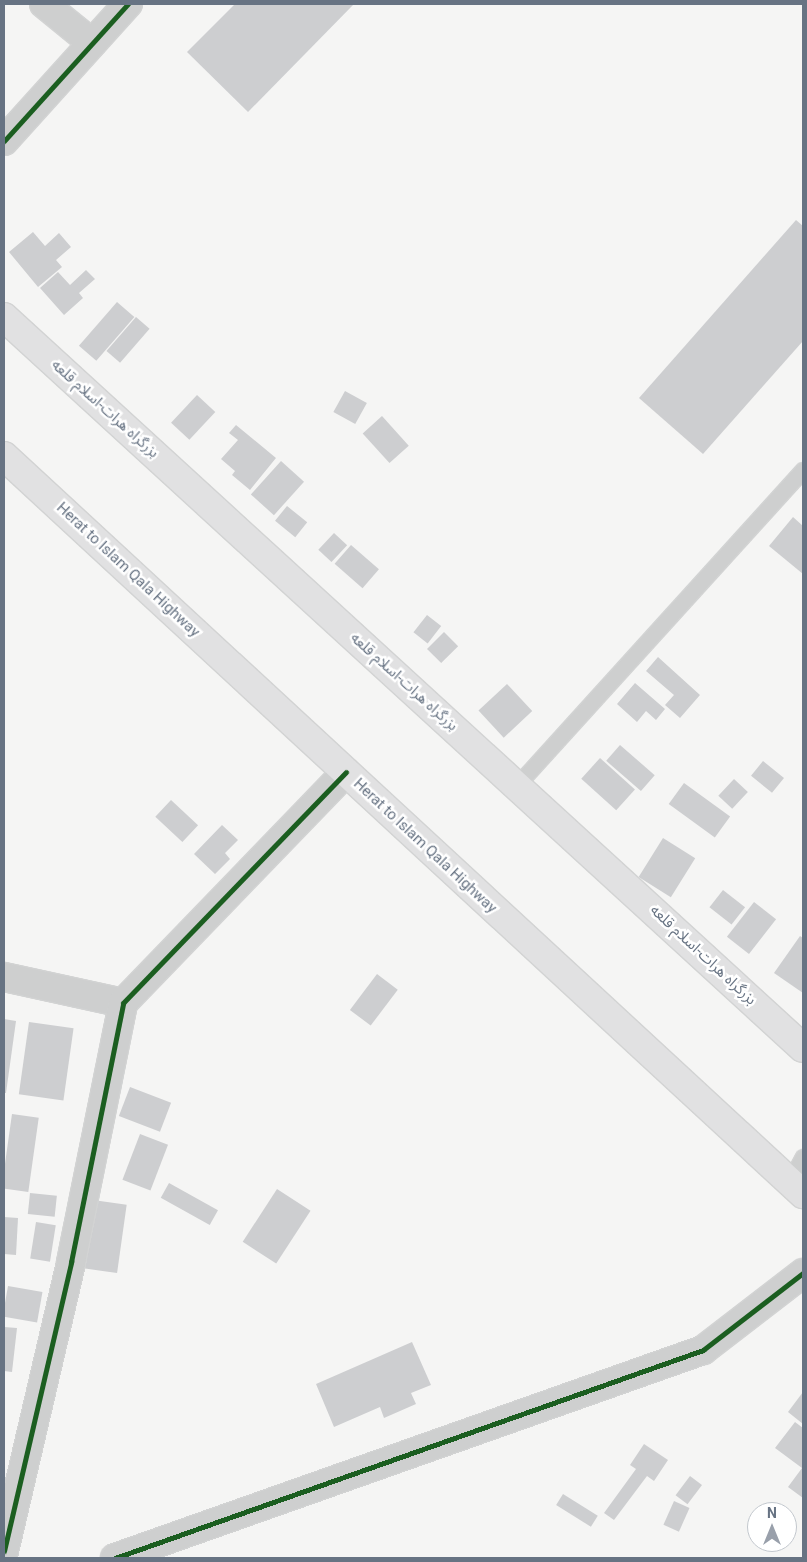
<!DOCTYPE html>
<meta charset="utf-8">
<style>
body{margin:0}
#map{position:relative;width:807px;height:1562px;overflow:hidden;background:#f5f5f4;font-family:Roboto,"Noto Sans Arabic",sans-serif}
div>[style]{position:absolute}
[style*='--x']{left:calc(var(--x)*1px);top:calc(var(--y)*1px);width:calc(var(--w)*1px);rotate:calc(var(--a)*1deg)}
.building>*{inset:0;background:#cdced0;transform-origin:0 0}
.roads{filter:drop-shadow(1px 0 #d2d3d3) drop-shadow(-1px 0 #d2d3d3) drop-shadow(0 1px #d2d3d3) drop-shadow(0 -1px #d2d3d3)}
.service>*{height:15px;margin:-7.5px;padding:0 7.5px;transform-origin:7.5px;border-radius:7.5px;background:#cecfcf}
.minor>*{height:28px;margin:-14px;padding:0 14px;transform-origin:14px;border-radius:14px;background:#cecfcf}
.trunk>*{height:28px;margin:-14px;padding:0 14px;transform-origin:14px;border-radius:14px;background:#e1e1e2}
.cycleway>*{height:5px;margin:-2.5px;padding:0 2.5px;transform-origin:2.5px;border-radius:2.5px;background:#1b5e20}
span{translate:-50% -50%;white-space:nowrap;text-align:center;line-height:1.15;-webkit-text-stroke:5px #fff;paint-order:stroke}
.street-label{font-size:15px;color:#677383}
.frame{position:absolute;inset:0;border:5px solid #677383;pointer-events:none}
.north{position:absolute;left:747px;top:1502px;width:50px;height:50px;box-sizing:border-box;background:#fff;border:1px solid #c2c7cd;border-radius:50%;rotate:0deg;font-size:14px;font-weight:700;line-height:20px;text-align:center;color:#677383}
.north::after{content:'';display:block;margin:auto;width:18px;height:22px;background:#99a0ab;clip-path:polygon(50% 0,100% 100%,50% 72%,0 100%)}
</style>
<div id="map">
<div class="building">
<div style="clip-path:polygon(235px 4px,354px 4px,248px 112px,187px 52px)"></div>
<div style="clip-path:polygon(796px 220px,803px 226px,803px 341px,703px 454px,639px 398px)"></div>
<div style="clip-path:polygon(33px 232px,45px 246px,59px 233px,71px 247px,56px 260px,62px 267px,38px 287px,9px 252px)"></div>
<div style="clip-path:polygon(86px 270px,95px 279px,79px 293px,83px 298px,64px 315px,40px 288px,58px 272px,70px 285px)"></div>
<div style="left:117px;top:302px;width:23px;height:58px;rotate:41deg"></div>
<div style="left:136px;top:317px;width:18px;height:45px;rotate:41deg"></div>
<div style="left:345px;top:391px;width:25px;height:24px;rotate:29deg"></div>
<div style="left:197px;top:395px;width:25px;height:38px;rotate:43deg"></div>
<div style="left:382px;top:416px;width:40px;height:26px;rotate:48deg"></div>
<div style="clip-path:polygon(236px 425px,276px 458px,250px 490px,232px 475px,235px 471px,221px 459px,238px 440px,229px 433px)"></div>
<div style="left:281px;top:461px;width:31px;height:45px;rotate:42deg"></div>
<div style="left:287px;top:506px;width:26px;height:19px;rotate:39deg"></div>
<div style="clip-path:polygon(793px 517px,803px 526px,803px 574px,769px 546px)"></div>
<div style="left:334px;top:533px;width:18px;height:23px;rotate:43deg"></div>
<div style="left:351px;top:545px;width:37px;height:25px;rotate:41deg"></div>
<div style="left:427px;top:615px;width:18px;height:22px;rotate:38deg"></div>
<div style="left:444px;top:632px;width:20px;height:24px;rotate:45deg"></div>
<div style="clip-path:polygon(658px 657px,700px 695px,680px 718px,665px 705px,674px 695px,646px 671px)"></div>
<div style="clip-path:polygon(635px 683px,665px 709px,656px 720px,646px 711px,637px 722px,617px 704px)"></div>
<div style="left:507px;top:684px;width:37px;height:39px;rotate:47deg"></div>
<div style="left:620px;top:745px;width:46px;height:21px;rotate:41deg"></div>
<div style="left:600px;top:758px;width:47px;height:28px;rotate:42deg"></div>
<div style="left:763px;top:761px;width:27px;height:19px;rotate:39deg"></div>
<div style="left:734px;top:779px;width:19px;height:23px;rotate:43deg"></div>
<div style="left:684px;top:783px;width:57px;height:26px;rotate:36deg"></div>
<div style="left:171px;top:800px;width:37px;height:23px;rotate:43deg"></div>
<div style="clip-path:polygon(222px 825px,238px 840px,225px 853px,230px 859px,215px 874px,194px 854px)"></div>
<div style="left:663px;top:838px;width:38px;height:46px;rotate:32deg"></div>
<div style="left:723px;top:890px;width:28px;height:22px;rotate:38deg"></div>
<div style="left:754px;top:902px;width:28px;height:44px;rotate:38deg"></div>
<div style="clip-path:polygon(800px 936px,803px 938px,803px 993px,774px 973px)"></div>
<div style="left:377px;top:974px;width:26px;height:45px;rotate:37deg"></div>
<div style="clip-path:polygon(4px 1019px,16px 1021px,6px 1093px,4px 1093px)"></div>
<div style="left:29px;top:1022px;width:45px;height:73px;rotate:8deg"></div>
<div style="left:130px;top:1087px;width:44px;height:31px;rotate:21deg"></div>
<div style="left:12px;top:1114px;width:27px;height:75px;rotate:8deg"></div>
<div style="left:140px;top:1134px;width:30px;height:49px;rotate:21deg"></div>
<div style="left:169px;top:1183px;width:56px;height:17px;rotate:29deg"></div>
<div style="left:277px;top:1189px;width:40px;height:63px;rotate:33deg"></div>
<div style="left:30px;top:1193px;width:27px;height:21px;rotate:6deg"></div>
<div style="left:93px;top:1200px;width:34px;height:69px;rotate:8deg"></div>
<div style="clip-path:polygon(4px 1217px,18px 1218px,16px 1255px,4px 1254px)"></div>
<div style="left:36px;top:1222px;width:20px;height:37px;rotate:9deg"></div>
<div style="left:8px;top:1286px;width:35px;height:31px;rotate:10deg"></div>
<div style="clip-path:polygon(4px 1327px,17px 1328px,12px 1372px,4px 1371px)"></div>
<div style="clip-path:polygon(412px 1342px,431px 1385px,411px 1393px,416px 1404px,384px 1418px,380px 1407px,334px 1427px,316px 1384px)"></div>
<div style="clip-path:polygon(803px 1392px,803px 1424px,788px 1412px)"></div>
<div style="clip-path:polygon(795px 1422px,803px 1428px,803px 1498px,788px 1487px,802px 1468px,775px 1448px)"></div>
<div style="clip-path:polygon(644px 1444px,668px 1460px,654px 1481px,647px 1476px,614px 1520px,604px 1513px,636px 1469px,630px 1465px)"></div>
<div style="left:690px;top:1476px;width:15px;height:24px;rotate:37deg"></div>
<div style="left:563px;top:1494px;width:41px;height:13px;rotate:32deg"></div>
<div style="left:674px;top:1501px;width:17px;height:26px;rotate:24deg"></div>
</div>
<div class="roads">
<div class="service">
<div style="--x:517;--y:785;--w:425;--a:-47.8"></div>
<div style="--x:790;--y:1181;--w:27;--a:-62"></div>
</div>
<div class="minor">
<div style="--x:44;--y:4;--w:62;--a:39.1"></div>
<div style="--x:4;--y:141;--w:185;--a:-47.9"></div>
<div style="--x:4;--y:977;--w:122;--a:12.3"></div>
<div style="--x:4;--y:1551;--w:297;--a:-76.9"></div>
<div style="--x:71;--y:1262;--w:264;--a:-78.6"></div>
<div style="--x:123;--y:1003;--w:321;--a:-46"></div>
<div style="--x:115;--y:1558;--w:624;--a:-19.48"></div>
<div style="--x:703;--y:1350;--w:126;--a:-37.6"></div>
</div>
<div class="trunk">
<div style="--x:4;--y:317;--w:1083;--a:42.46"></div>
<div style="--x:4;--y:456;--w:1088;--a:42.73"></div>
</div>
</div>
<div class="cycleway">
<div style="--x:4;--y:141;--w:185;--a:-47.9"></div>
<div style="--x:4;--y:1551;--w:297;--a:-76.9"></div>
<div style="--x:71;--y:1262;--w:264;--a:-78.6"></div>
<div style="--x:123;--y:1003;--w:321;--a:-46"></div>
<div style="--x:115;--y:1558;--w:624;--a:-19.48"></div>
<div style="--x:703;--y:1350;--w:126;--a:-37.6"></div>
</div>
<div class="street-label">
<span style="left:105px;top:409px;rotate:42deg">بزرگراه هرات-اسلام قلعه</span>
<span style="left:128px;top:570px;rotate:43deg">Herat to Islam Qala Highway</span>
<span style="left:404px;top:682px;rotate:42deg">بزرگراه هرات-اسلام قلعه</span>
<span style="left:425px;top:846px;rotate:43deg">Herat to Islam Qala Highway</span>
<span style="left:703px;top:955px;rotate:43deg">بزرگراه هرات-اسلام قلعه</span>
</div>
<div class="frame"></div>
<div class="north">N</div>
</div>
